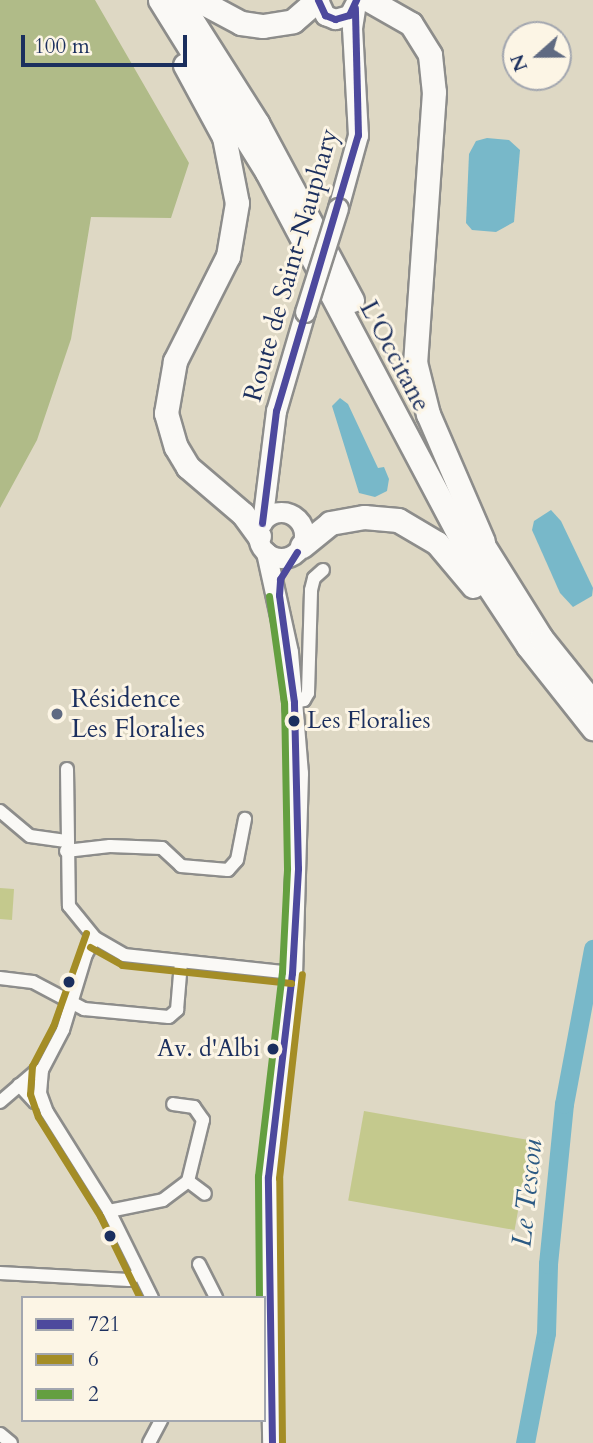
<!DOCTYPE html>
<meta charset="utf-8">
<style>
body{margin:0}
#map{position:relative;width:593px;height:1443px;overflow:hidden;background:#ded8c4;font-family:Cardo,serif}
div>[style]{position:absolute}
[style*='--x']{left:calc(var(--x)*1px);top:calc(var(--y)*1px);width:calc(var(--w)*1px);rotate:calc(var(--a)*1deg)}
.green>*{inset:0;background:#c4c98d;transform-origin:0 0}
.forest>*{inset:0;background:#b0bb88}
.water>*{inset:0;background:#78b8c9}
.river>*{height:19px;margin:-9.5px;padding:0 9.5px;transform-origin:9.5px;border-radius:9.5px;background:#78b8c9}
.roads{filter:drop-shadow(2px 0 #8d8d8b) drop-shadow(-2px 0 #8d8d8b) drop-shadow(0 2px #8d8d8b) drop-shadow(0 -2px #8d8d8b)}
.minor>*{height:12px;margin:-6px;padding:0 6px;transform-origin:6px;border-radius:6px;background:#faf9f6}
.primary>*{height:19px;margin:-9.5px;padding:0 9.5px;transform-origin:9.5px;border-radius:9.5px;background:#faf9f6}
.primary>.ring{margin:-9.5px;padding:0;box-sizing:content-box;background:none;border:19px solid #faf9f6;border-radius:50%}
.motorway>*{height:23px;margin:-11.5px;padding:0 11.5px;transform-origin:11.5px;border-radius:11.5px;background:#faf9f6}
.bridges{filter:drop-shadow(2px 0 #8d8d8b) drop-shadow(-2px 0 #8d8d8b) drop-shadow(0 2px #8d8d8b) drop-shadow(0 -2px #8d8d8b)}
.primary-bridge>*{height:19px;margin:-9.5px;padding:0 9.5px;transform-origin:9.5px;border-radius:9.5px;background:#faf9f6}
.bus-1>*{height:7px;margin:-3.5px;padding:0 3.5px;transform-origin:3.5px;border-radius:3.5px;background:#4d499d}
.bus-2>*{height:7px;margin:-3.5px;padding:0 3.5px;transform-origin:3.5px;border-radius:3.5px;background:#a48d26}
.bus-3>*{height:7px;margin:-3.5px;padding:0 3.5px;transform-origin:3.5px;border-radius:3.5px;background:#649f40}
.dots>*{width:19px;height:19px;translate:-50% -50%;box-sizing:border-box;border:4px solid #fcf5e5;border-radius:50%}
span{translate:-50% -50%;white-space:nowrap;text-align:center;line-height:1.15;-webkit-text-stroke:6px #fcf5e5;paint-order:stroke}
.bus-label{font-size:24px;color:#1b2f5e}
.left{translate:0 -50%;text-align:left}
.right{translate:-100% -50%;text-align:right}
.street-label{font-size:26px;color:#1b2f5e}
.poi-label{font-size:26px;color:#1b2f5e}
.water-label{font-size:28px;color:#2c5a84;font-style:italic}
.legend{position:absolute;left:21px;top:1296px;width:245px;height:126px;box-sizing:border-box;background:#fcf5e5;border:2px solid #a2a6af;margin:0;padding:9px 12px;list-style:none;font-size:21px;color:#1b2f5e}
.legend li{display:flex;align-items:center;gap:14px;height:35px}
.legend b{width:35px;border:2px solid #a2a6af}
.north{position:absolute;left:502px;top:21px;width:70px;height:70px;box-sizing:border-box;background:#fcf5e5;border:2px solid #a2a6af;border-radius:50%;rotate:249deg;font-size:19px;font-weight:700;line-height:28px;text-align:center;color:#1b2f5e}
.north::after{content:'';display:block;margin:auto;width:24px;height:32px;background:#5f6a82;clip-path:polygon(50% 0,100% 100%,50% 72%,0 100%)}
.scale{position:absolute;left:21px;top:35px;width:166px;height:32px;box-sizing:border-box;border:4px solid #1b2f5e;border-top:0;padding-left:9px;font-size:21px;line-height:24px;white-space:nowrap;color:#1b2f5e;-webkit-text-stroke:5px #fcf5e5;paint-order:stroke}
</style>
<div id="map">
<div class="green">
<div style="clip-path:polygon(0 888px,14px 889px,12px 920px,0 919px)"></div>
<div style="left:364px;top:1111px;width:169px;height:91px;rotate:10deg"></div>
</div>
<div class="forest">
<div style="clip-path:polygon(0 0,95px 0,189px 163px,171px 218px,91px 217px,71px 339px,37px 440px,0 508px)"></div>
</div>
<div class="water">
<div style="clip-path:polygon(487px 138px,509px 140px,520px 150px,514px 222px,496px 232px,472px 230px,466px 223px,469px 154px,476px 141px)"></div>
<div style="clip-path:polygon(340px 398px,348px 404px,378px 468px,384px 467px,389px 479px,387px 491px,375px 497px,359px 493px,332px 406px)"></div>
<div style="clip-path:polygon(551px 510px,561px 521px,593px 588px,592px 596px,573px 607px,560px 593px,532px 530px,534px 521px)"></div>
</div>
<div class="river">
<div style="--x:525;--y:1443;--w:112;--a:-79.2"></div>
<div style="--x:546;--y:1333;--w:69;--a:-88.3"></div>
<div style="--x:548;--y:1264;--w:161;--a:-84.3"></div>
<div style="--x:564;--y:1104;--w:158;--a:-79.4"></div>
</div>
<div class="roads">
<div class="minor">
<div style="--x:294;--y:702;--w:10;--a:-11"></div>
<div style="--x:304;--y:700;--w:8;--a:-60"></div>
<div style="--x:308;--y:693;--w:103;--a:-88.3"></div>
<div style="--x:311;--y:590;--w:12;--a:-76"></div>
<div style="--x:314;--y:578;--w:12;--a:-42"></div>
<div style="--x:67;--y:769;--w:137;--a:89.2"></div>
<div style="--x:69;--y:906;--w:41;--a:50.9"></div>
<div style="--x:95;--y:938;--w:34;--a:30"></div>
<div style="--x:124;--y:955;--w:169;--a:6.1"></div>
<div style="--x:0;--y:811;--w:39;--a:40"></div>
<div style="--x:30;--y:836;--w:36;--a:8"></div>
<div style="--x:66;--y:851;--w:44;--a:-6.5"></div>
<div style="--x:110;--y:846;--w:52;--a:2.2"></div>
<div style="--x:162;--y:848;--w:26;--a:43"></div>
<div style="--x:181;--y:866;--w:47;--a:4.9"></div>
<div style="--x:228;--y:870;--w:13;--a:-48"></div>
<div style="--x:237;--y:860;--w:42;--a:-79"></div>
<div style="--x:95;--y:938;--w:18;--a:119"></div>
<div style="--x:86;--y:954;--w:79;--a:106.8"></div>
<div style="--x:63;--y:1030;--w:45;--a:117.7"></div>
<div style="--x:42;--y:1070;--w:23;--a:95"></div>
<div style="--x:40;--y:1093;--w:20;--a:70"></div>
<div style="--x:47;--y:1112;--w:117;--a:57.9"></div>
<div style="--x:109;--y:1211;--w:97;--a:63.7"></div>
<div style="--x:0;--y:978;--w:33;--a:7"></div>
<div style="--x:33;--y:982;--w:58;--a:27.9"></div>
<div style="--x:84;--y:1009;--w:85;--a:5.4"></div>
<div style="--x:169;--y:1017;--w:11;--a:-41"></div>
<div style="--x:177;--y:1010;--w:48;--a:-85.2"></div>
<div style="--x:19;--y:1085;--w:23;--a:47"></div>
<div style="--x:35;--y:1102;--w:7;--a:0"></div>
<div style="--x:0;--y:1102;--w:46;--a:-40.6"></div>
<div style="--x:35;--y:1072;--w:7;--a:-16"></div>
<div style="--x:188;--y:1181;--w:21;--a:37"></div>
<div style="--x:109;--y:1211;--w:55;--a:-11.5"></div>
<div style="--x:163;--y:1200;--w:31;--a:-37"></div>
<div style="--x:188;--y:1181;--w:63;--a:-76.2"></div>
<div style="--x:203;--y:1120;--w:16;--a:-125"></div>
<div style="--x:194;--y:1107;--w:21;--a:-172"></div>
<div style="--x:199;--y:1264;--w:38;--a:63"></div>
<div style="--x:0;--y:1273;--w:129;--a:3.1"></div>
<div style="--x:129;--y:1280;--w:10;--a:-37"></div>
<div style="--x:0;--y:1434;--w:14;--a:39"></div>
<div style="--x:149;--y:1443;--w:26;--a:-62"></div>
</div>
<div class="primary">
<div style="--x:318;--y:0;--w:17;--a:65"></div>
<div style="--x:325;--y:15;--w:11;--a:22"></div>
<div style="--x:335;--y:19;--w:15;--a:-16"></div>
<div style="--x:349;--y:15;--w:15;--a:-62"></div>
<div style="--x:338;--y:208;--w:76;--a:-74.7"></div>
<div style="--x:358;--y:135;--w:107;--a:-93.2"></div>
<div style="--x:352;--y:28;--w:20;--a:-81"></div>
<div class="ring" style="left:258px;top:512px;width:27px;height:27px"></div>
<div style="--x:262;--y:523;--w:113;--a:-82.9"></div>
<div style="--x:276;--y:411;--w:103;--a:-73.7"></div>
<div style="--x:266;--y:552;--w:102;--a:77.6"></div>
<div style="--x:288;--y:652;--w:121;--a:85.3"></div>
<div style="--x:298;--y:773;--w:200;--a:91.7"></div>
<div style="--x:292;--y:973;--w:205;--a:96.7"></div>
<div style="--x:268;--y:1177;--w:266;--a:89.1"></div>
</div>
<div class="motorway">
<div style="--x:160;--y:0;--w:203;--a:58.1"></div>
<div style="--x:267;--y:172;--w:453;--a:62.1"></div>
<div style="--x:479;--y:572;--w:89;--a:56.5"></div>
<div style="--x:528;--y:646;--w:105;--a:51.6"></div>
<div style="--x:179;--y:0;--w:146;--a:57.6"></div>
<div style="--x:257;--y:123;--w:201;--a:61.8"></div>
<div style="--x:198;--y:0;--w:49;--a:28.1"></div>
<div style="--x:241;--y:23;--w:22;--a:8"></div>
<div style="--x:263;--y:26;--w:30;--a:-9"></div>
<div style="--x:293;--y:21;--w:32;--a:-41"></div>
<div style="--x:369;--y:0;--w:48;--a:29.7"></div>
<div style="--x:411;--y:24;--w:36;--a:58"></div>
<div style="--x:430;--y:55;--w:37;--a:84"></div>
<div style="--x:434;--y:92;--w:271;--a:94"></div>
<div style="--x:415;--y:362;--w:54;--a:76"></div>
<div style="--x:428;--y:414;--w:139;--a:66.7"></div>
<div style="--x:185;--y:65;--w:82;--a:61.6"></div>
<div style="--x:224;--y:137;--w:67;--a:78.9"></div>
<div style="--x:237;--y:203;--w:54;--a:99.6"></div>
<div style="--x:228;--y:256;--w:118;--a:116.8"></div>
<div style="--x:175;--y:361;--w:53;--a:99.8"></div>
<div style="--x:166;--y:413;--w:35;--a:74"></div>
<div style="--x:176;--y:447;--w:23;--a:59"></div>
<div style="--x:188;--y:467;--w:72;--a:40.5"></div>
<div style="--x:243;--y:514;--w:27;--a:54"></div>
<div style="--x:473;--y:529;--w:128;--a:58"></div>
<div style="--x:541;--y:638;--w:83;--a:51.3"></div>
<div style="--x:302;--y:546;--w:36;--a:-39"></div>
<div style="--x:330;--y:523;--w:35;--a:-10"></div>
<div style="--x:364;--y:517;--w:34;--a:5"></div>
<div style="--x:398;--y:520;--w:45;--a:30.5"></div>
<div style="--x:437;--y:543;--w:56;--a:50.1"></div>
</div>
</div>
<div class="bridges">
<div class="primary-bridge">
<div style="--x:305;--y:312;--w:109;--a:-72.4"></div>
</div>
</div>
<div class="bus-1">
<div style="--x:318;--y:0;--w:17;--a:65"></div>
<div style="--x:325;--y:15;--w:11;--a:22"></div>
<div style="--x:335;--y:19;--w:15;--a:-16"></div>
<div style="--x:349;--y:15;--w:17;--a:-65"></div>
<div style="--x:262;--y:523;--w:113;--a:-82.9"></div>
<div style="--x:276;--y:411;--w:288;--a:-73.5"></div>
<div style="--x:358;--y:135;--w:127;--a:-91.4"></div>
<div style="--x:272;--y:1443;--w:266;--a:-90.9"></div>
<div style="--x:268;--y:1177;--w:205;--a:-83.3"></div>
<div style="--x:292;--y:973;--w:105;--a:-86.7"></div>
<div style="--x:298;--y:868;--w:166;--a:-91.4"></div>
<div style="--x:294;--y:702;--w:108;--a:-98"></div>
<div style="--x:279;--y:595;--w:16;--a:-86"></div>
<div style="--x:280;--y:579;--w:32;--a:-58"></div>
</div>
<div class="bus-2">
<div style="--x:86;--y:933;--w:99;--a:109.5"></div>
<div style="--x:53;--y:1026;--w:45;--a:117.7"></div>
<div style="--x:32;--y:1066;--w:28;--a:94"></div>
<div style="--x:30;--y:1094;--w:24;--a:71"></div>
<div style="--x:38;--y:1117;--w:117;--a:57.9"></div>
<div style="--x:100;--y:1216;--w:91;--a:64"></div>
<div style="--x:90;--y:947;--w:37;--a:29"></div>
<div style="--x:122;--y:965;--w:170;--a:6.1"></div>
<div style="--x:282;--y:1443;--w:265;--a:-90.6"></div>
<div style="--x:279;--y:1178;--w:205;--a:-83.6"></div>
</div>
<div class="bus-3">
<div style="--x:259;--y:1298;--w:122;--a:-90.5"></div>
<div style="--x:258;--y:1176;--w:205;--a:-83.3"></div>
<div style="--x:282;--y:972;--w:104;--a:-87.2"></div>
<div style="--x:287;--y:868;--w:165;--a:-91"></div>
<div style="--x:284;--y:703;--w:108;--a:-98"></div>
</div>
<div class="dots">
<div style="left:57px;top:714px;background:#5f6a82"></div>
<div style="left:294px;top:721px;background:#1b2f5e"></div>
<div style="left:69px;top:982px;background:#1b2f5e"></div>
<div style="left:273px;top:1049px;background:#1b2f5e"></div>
<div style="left:110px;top:1236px;background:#1b2f5e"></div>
</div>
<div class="bus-label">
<span class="left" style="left:307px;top:721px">Les Floralies</span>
<span class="right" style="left:260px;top:1049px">Av. d'Albi</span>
</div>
<div class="street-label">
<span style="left:291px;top:265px;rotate:-74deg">Route de Saint-Nauphary</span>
<span style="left:395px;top:356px;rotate:62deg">L'Occitane</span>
</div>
<div class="poi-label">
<span class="left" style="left:71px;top:714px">Résidence<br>Les Floralies</span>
</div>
<div class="water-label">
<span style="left:527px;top:1193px;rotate:-84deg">Le Tescou</span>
</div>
<ul class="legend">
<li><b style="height:9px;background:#4d499d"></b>721</li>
<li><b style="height:9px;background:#a48d26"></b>6</li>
<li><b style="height:9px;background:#649f40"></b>2</li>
</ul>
<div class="north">N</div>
<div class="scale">100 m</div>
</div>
